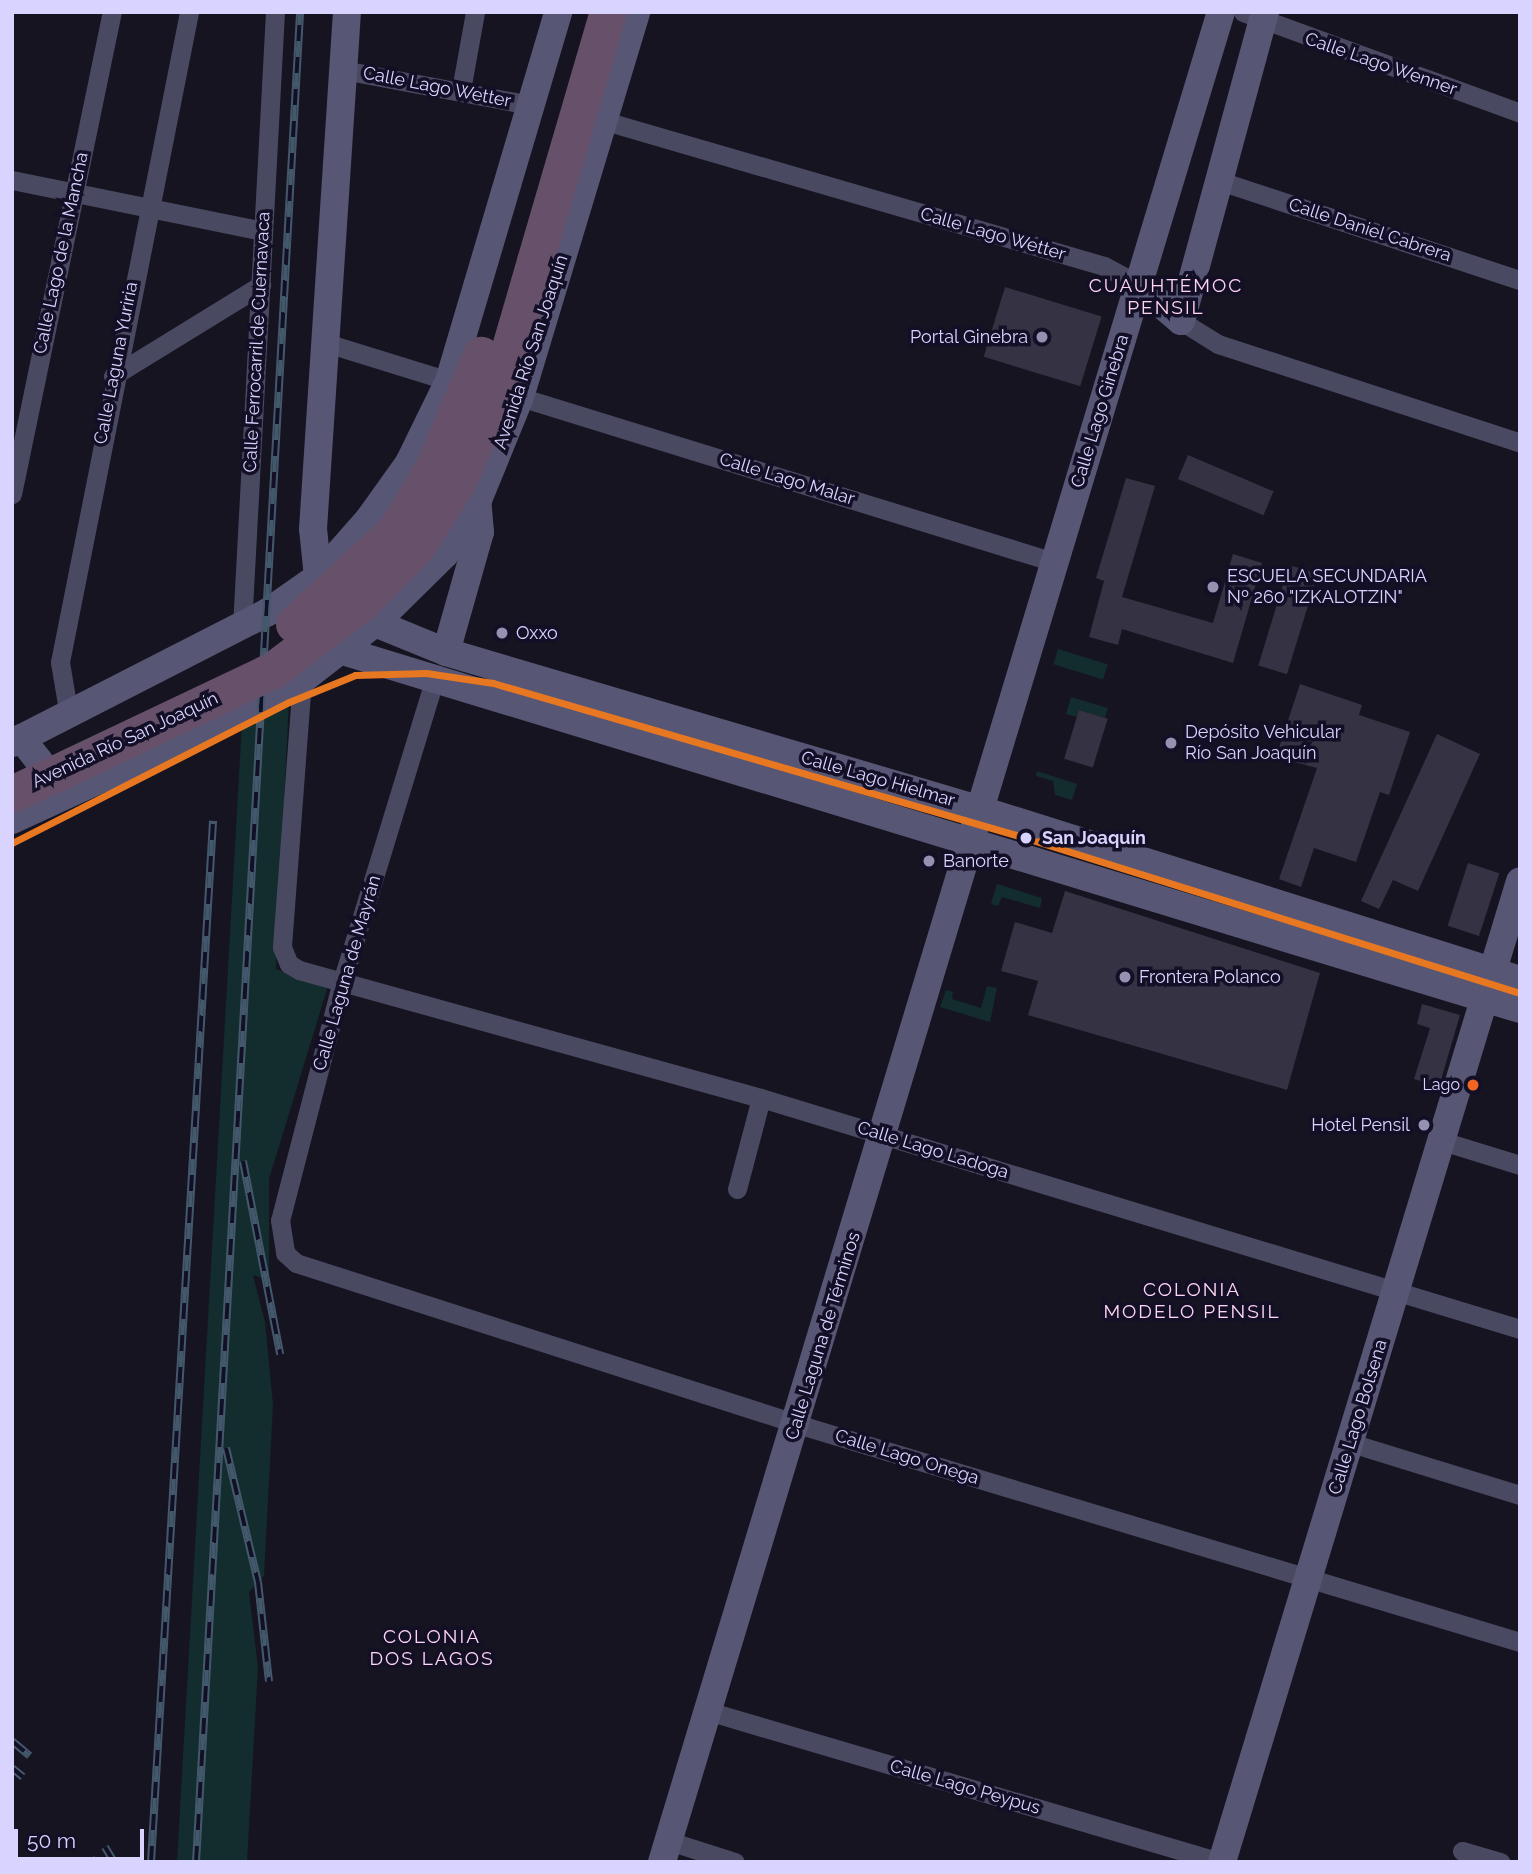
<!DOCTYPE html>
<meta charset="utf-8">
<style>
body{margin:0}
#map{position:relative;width:1532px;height:1874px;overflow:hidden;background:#161421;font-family:Raleway,sans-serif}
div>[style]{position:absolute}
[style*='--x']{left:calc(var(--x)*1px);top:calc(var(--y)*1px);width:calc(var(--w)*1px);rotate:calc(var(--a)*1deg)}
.green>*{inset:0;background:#132c2d;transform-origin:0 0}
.building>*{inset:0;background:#343243;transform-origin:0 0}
.street>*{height:19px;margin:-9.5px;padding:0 9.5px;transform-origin:9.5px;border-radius:9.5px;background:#4a4962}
.secondary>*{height:28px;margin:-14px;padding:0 14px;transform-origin:14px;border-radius:14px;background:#575674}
.highway>*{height:37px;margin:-18.5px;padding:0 18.5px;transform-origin:18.5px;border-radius:18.5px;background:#67516a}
.rail>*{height:8px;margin-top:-4px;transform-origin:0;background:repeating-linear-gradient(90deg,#130f26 0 16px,#43596b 0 32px);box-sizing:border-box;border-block:2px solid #43596b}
.highway-bridge>*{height:37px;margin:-18.5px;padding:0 18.5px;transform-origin:18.5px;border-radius:18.5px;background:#67516a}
.metro-1>*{height:7px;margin:-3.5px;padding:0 3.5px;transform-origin:3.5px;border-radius:3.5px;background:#e87722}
.dots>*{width:19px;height:19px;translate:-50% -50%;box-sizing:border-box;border:4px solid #130f26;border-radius:50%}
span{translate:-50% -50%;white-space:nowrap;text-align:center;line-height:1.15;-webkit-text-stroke:7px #130f26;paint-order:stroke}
.bus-label{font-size:16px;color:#d9d4ff}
.right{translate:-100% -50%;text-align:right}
.street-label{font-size:18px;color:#d9d4ff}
.poi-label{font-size:18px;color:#d9d4ff}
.left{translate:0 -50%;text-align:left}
.stop-label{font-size:18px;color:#d9d4ff;font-weight:700}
.neighbourhood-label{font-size:19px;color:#ffd6f0;letter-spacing:2px}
.frame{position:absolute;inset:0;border:14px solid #d9d4ff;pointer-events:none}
.scale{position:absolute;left:14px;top:1829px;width:130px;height:32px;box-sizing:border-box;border:4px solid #d9d4ff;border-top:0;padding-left:9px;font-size:21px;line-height:24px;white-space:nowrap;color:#d9d4ff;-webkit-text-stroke:5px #130f26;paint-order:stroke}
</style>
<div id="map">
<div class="green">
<div style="left:1058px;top:649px;width:52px;height:16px;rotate:17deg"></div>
<div style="clip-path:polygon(1071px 697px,1108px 708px,1105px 718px,1079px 710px,1077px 717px,1066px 714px)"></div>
<div style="clip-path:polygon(289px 700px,276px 969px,328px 986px,269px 1179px,269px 1280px,253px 1275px,265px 1322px,273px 1405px,264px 1576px,249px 1592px,258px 1667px,247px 1862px,177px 1862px,242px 723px)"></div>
<div style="clip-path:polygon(1037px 771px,1077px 784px,1072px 800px,1055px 795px,1053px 781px,1036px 776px)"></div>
<div style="clip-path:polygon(997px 884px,1042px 898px,1040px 908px,1002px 897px,998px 906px,991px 904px)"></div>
<div style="clip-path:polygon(987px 986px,997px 988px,990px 1022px,940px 1007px,946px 990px,953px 992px,952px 999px,981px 1008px)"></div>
</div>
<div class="building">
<div style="left:1005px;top:287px;width:101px;height:73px;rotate:17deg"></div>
<div style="left:1188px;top:455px;width:93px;height:26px;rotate:23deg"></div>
<div style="clip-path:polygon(1126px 478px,1155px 486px,1122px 597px,1213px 623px,1233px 554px,1262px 563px,1233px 663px,1122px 629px,1118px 645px,1089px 637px,1104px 581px,1096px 578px)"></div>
<div style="left:1289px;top:565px;width:30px;height:105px;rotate:17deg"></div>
<div style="clip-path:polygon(1300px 684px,1362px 705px,1359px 715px,1410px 732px,1389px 795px,1380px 792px,1356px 862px,1314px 848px,1301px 887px,1279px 879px,1317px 768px,1276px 757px)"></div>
<div style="left:1079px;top:710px;width:30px;height:51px;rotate:17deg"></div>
<div style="clip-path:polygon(1437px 734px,1480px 754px,1418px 891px,1393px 880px,1379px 909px,1361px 901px)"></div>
<div style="left:1468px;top:863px;width:33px;height:66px;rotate:18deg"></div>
<div style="clip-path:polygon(1065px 891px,1320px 973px,1287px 1090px,1028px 1015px,1038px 981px,1001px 971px,1015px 922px,1052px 933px)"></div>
<div style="clip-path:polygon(1422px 1004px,1460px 1015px,1439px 1087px,1414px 1079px,1430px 1028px,1417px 1024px)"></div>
</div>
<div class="street">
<div style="--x:1243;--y:12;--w:295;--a:20"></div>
<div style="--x:343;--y:70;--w:190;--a:10.6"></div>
<div style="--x:461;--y:90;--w:79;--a:-79.8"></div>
<div style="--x:605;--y:121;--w:520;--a:16.2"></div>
<div style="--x:1104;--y:266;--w:40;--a:28"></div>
<div style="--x:12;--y:180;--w:256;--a:11.5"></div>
<div style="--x:1220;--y:181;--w:316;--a:18.3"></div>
<div style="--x:1181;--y:321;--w:44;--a:31.9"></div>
<div style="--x:1218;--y:344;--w:318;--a:18.1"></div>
<div style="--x:323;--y:342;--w:132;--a:17.2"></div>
<div style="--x:113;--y:376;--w:174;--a:-31.6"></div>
<div style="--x:520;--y:397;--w:559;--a:17.17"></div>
<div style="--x:12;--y:494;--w:492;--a:-78.3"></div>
<div style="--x:242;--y:627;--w:616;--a:-86.93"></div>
<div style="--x:302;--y:680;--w:268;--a:94.3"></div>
<div style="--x:282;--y:947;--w:18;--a:68"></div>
<div style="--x:289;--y:964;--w:12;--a:31"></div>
<div style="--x:299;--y:970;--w:479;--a:15.5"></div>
<div style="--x:761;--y:1098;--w:793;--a:16.93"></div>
<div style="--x:434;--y:681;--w:314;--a:107"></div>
<div style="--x:342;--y:981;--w:247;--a:104.5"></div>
<div style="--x:280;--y:1220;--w:33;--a:81"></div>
<div style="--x:285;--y:1253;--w:15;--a:42"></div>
<div style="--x:296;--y:1263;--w:537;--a:17.79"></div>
<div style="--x:807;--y:1427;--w:745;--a:16.78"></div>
<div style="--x:69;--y:716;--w:55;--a:-99.5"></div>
<div style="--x:60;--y:662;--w:663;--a:-78.77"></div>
<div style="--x:1442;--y:1141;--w:82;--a:17.1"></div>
<div style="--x:737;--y:1189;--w:94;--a:-75.2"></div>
<div style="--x:1351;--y:1443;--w:177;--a:17.1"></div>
<div style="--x:711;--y:1712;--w:531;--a:16.42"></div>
<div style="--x:669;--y:1841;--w:69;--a:17.7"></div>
<div style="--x:1462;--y:1851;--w:40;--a:16"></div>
</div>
<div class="secondary">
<div style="--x:1139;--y:285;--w:55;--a:40.6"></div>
<div style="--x:1181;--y:321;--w:320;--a:-74.8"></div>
<div style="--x:318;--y:577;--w:73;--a:38.9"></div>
<div style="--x:375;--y:623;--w:77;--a:22.2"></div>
<div style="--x:446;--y:652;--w:555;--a:16.44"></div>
<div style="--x:978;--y:809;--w:568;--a:17.51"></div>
<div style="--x:318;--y:577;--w:48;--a:-95.9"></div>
<div style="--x:313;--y:529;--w:518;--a:-86.24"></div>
<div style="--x:343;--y:651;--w:1230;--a:16.92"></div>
<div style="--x:446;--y:652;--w:125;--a:-74.2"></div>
<div style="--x:480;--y:532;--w:33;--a:-95"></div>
<div style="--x:21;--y:738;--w:29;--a:52"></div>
<div style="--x:39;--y:761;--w:23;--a:67"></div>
<div style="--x:48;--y:782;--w:15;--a:98"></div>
<div style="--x:12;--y:743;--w:288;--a:-27.1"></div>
<div style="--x:268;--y:612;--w:61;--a:-35"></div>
<div style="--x:318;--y:577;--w:77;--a:-48.7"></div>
<div style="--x:369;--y:519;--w:69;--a:-54.5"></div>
<div style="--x:409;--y:463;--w:91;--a:-64"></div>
<div style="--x:449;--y:381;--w:385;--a:-73.5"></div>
<div style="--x:12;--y:820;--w:258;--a:-24.8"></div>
<div style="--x:246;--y:712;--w:64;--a:-29.7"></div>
<div style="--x:302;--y:680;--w:93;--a:-38"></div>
<div style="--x:375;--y:623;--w:98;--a:-44.6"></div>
<div style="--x:445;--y:554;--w:63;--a:-58.6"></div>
<div style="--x:478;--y:500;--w:111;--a:-67.8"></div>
<div style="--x:520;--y:397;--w:402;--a:-73.2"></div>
<div style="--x:662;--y:1862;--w:1933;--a:-73.19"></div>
<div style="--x:1222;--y:1862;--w:1025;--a:-73.1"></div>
</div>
<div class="highway">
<div style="--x:535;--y:261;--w:259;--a:-73.7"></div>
</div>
<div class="rail">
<div style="--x:243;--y:1161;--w:197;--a:79.1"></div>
<div style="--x:226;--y:1448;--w:138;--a:76.6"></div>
<div style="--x:258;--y:1582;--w:100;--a:83.7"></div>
<div style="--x:12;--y:1741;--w:23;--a:40"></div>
<div style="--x:12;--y:1768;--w:14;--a:39"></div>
<div style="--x:105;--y:1847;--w:17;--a:59"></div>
<div style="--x:91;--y:1858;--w:4;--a:63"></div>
<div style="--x:151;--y:1862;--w:1043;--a:-86.59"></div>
<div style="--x:196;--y:1862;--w:1853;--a:-86.78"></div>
</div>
<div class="highway-bridge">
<div style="--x:294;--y:624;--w:139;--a:-42.7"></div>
<div style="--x:396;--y:530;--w:72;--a:-59.2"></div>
<div style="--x:433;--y:468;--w:123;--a:-67"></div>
<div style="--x:12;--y:794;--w:289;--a:-25.4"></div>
<div style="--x:273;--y:670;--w:108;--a:-37.1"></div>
<div style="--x:359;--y:605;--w:81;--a:-45.5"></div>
<div style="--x:416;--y:547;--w:76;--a:-57.4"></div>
<div style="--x:457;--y:483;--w:99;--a:-66.3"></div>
<div style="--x:497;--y:392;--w:136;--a:-73.8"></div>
</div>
<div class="metro-1">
<div style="--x:12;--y:843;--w:311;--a:-27"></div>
<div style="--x:289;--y:702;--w:71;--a:-22.2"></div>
<div style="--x:355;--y:675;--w:71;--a:-1.6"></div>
<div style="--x:426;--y:673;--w:68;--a:8.5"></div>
<div style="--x:493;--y:683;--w:555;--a:16.21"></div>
<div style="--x:1026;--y:838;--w:518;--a:17.42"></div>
</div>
<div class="dots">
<div style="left:1042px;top:337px;background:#9591b1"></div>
<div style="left:1213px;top:587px;background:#9591b1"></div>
<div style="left:502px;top:633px;background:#9591b1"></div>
<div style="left:1171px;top:743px;background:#9591b1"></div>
<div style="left:1026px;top:838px;background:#d9d4ff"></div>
<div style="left:929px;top:861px;background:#9591b1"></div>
<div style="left:1125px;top:977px;background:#9591b1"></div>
<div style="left:1473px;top:1085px;background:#f26522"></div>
<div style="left:1424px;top:1125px;background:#9591b1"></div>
</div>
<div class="bus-label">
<span class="right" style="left:1460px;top:1085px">Lago</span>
</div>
<div class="street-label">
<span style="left:1381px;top:64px;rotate:19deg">Calle Lago Wenner</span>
<span style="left:437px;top:87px;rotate:11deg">Calle Lago Wetter</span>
<span style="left:1370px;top:230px;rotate:18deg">Calle Daniel Cabrera</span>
<span style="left:993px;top:234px;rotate:16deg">Calle Lago Wetter</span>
<span style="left:61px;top:253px;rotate:-78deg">Calle Lago de la Mancha</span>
<span style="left:257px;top:342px;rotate:-87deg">Calle Ferrocarril de Cuernavaca</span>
<span style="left:531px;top:352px;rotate:-72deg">Avenida Río San Joaquín</span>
<span style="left:116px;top:363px;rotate:-79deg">Calle Laguna Yuriria</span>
<span style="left:1100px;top:411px;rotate:-73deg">Calle Lago Ginebra</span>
<span style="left:787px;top:479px;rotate:17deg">Calle Lago Malar</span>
<span style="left:125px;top:740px;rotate:-25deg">Avenida Río San Joaquín</span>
<span style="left:878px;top:779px;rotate:16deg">Calle Lago Hielmar</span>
<span style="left:347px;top:973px;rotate:-74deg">Calle Laguna de Mayrán</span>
<span style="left:933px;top:1150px;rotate:17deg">Calle Lago Ladoga</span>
<span style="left:823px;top:1336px;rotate:-73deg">Calle Laguna de Términos</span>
<span style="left:1358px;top:1417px;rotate:-73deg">Calle Lago Bolsena</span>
<span style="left:907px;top:1457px;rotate:17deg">Calle Lago Onega</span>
<span style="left:965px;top:1787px;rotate:16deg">Calle Lago Peypus</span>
</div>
<div class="poi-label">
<span class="right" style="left:1028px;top:337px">Portal Ginebra</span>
<span class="left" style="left:1227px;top:587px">ESCUELA SECUNDARIA<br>Nº 260 "IZKALOTZIN"</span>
<span class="left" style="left:516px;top:633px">Oxxo</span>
<span class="left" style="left:1185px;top:743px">Depósito Vehicular<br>Río San Joaquín</span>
<span class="left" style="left:943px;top:861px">Banorte</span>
<span class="left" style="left:1139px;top:977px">Frontera Polanco</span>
<span class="right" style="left:1410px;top:1125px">Hotel Pensil</span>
</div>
<div class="stop-label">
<span class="left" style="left:1042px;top:838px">San Joaquín</span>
</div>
<div class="neighbourhood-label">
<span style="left:1166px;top:297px">CUAUHTÉMOC<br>PENSIL</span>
<span style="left:1192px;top:1301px">COLONIA<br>MODELO PENSIL</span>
<span style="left:432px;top:1648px">COLONIA<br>DOS LAGOS</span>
</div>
<div class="frame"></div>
<div class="scale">50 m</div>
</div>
